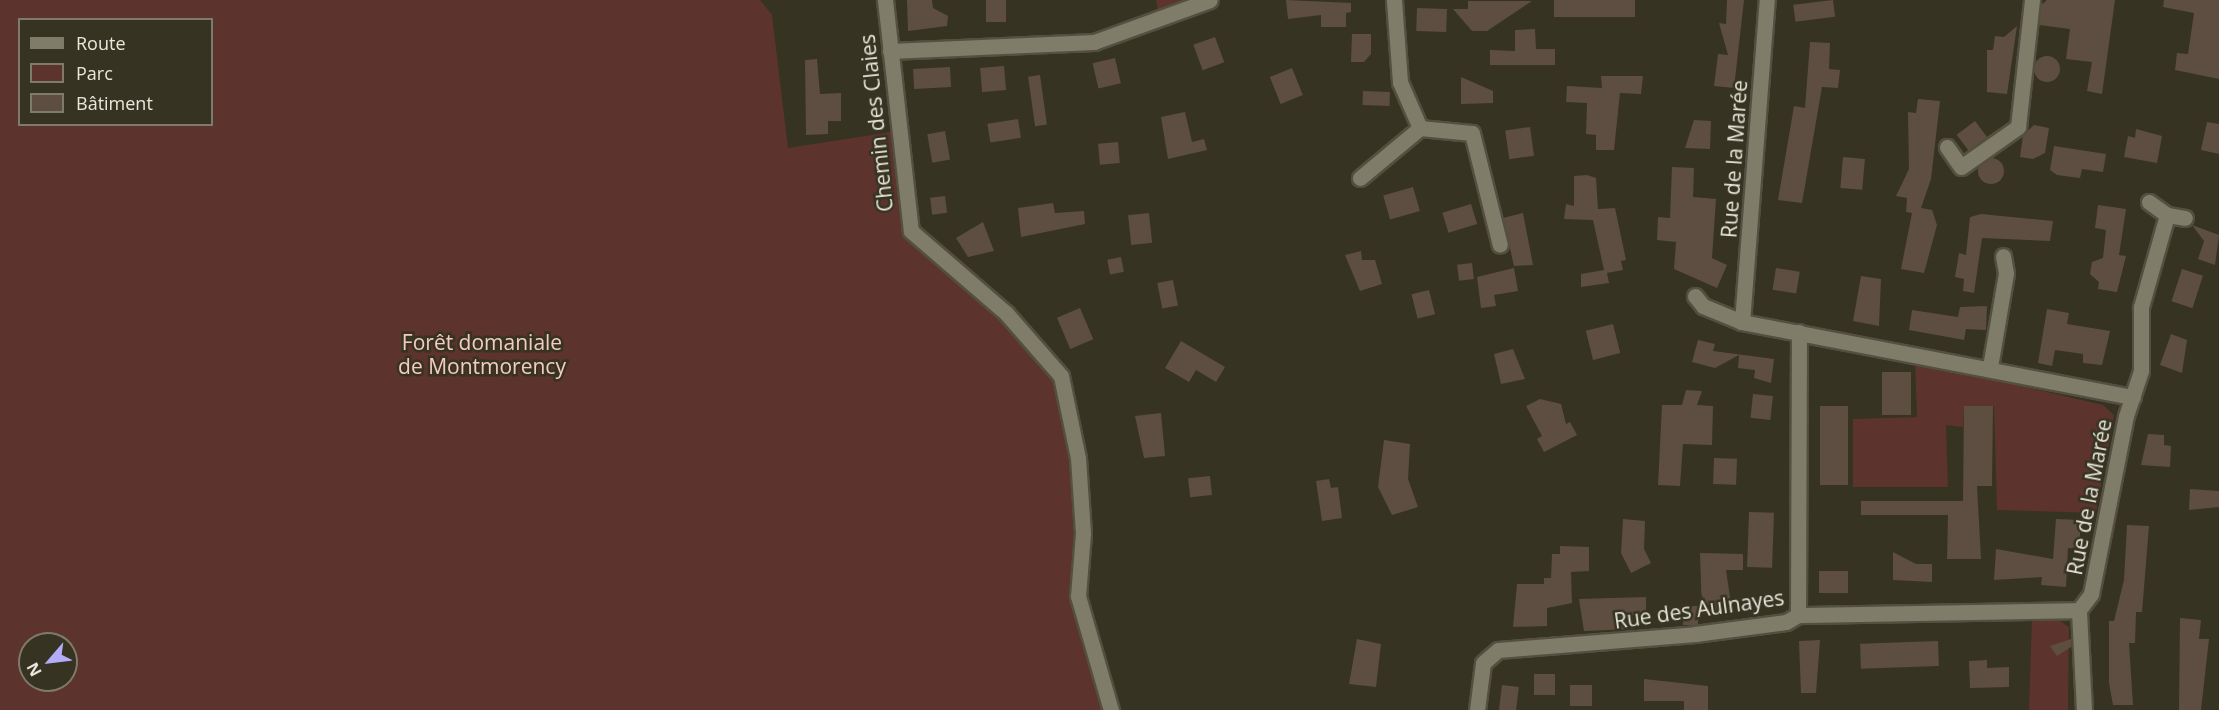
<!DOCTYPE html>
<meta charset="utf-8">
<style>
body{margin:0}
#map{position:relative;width:2219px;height:710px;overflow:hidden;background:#363322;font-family:"Open Sans",sans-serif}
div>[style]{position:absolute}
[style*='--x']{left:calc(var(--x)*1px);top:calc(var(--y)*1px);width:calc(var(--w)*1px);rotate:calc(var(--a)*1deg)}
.green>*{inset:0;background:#5c332d}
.building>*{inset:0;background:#5d4e41;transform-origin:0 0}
.round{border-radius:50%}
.roads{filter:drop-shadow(2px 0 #534f41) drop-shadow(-2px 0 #534f41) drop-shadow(0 2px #534f41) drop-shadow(0 -2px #534f41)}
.minor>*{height:15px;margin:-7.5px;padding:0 7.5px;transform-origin:7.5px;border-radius:7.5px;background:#7f7c69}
span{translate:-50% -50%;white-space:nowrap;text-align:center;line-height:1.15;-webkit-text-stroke:5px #363322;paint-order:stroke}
.street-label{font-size:21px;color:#e9e7dc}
.park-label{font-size:21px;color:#f6cac3}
.legend{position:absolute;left:18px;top:18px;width:195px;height:108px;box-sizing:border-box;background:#363322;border:2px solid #7e7b6c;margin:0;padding:8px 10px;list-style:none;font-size:18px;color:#e9e7dc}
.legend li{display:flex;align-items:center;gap:12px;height:30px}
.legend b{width:30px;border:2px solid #7e7b6c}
.north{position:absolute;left:18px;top:632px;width:60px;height:60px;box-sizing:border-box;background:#363322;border:2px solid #7e7b6c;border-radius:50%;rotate:242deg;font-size:16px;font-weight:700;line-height:24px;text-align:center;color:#e9e7dc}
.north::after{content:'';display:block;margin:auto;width:21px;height:27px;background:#b3adf9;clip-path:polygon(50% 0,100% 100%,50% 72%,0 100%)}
</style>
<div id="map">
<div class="green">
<div style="clip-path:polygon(evenodd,0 0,760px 0,772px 15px,788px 148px,897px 131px,907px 221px,1061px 376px,1078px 457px,1078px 589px,1110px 710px,0 710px,0 0,20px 20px,212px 20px,212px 124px,20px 124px,20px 20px,0 0,30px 644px,66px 644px,66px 680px,30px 680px,30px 644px)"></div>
<div style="clip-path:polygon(1156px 0,1210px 0,1159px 19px)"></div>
<div style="clip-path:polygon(1915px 361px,2103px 405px,2114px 415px,2096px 513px,1997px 510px,1994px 406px,1964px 406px,1963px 427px,1946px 425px,1948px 487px,1853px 487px,1853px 419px,1917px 417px)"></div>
<div style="clip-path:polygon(2032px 618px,2060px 621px,2069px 627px,2068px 710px,2029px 710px)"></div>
</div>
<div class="building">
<div style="clip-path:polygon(907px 0,932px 0,933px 8px,948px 16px,947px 26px,908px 31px)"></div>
<div style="left:986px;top:0;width:20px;height:22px"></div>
<div style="clip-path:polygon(1286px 0,1351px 3px,1351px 12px,1346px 13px,1346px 27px,1321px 27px,1321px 15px,1288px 19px)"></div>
<div style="left:1554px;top:0;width:81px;height:17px"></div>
<div style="clip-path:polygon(1727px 0,1744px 0,1734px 88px,1714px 86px,1718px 54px,1728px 55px,1719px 23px,1726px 24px)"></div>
<div style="left:1833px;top:0;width:17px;height:40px;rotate:83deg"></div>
<div style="clip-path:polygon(2047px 0,2115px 0,2102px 94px,2087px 91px,2092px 62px,2066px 59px,2070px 29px,2039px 25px,2041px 5px)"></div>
<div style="clip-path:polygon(2164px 0,2219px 0,2219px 79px,2175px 70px,2177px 53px,2188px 54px,2194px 13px,2163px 7px)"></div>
<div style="clip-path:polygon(1468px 1px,1532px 1px,1487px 31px,1472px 31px,1453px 9px,1468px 9px)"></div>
<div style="left:1417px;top:8px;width:30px;height:23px;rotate:2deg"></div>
<div style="clip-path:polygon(2017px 26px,2007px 94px,1987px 92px,1987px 50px,1993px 50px,1995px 36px,2004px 37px)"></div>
<div style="clip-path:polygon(1535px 29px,1536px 49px,1555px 49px,1555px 65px,1490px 65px,1490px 50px,1515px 51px,1515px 30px)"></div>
<div style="clip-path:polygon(1352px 34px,1371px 34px,1371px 54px,1364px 62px,1351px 62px)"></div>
<div style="left:1215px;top:37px;width:27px;height:23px;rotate:70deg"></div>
<div style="clip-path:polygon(1810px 42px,1830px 43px,1829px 69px,1840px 70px,1838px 88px,1822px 87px,1802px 203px,1778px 200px,1794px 106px,1805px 108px)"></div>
<div class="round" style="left:2034px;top:56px;width:26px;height:26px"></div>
<div style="left:1115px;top:58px;width:26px;height:23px;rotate:77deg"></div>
<div style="clip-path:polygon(817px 59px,820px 94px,841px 93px,841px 121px,828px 121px,828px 134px,806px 135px,805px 60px)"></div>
<div style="left:1004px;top:66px;width:24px;height:24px;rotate:85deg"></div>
<div style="left:950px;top:67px;width:20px;height:37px;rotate:87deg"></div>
<div style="left:1292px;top:68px;width:29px;height:24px;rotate:68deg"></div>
<div style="left:1040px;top:75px;width:50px;height:12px;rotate:82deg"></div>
<div style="clip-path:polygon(1601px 76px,1643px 76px,1641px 94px,1620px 93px,1614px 150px,1596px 150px,1596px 135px,1586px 134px,1587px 103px,1566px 102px,1567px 86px,1602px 88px)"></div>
<div style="clip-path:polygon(1461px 77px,1493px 91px,1493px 103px,1461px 104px)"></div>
<div style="left:1363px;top:91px;width:27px;height:14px;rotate:2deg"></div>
<div style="clip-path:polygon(1918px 99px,1940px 101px,1931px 179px,1921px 208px,1932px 210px,1937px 225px,1924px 273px,1901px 269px,1912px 213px,1906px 212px,1907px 198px,1896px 196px,1909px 169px,1908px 112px,1916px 113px)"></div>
<div style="clip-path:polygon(1185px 112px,1192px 142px,1204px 139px,1207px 150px,1168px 159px,1161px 117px)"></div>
<div style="left:1018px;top:119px;width:19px;height:31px;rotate:81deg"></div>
<div style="clip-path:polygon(1694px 120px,1711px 121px,1710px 149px,1685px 148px)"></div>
<div style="left:1975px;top:121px;width:20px;height:23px;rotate:53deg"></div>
<div style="clip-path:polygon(2207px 122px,2219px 124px,2219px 154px,2201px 150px)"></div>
<div style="clip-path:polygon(2034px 125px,2049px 128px,2045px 153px,2033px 159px,2020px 157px,2023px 135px)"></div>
<div style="left:1530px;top:127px;width:29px;height:25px;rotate:82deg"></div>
<div style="clip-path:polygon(2136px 129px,2162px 136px,2157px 163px,2124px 157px,2128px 136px,2135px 138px)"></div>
<div style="left:945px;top:131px;width:29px;height:18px;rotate:80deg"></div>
<div style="left:1118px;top:142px;width:21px;height:20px;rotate:85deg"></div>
<div style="clip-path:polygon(2054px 146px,2106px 154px,2103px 172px,2082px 169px,2080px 178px,2057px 175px,2050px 170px)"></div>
<div style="left:1843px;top:157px;width:22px;height:31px;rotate:5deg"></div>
<div class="round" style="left:1978px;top:158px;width:26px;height:26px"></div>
<div style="clip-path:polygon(1672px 167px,1694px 168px,1693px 197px,1716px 199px,1712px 258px,1727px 265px,1717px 288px,1674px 269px,1676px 242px,1657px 240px,1658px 217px,1670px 218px)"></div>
<div style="clip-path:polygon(1587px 175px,1596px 178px,1598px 209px,1615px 208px,1626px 260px,1621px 261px,1623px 270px,1607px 273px,1609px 283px,1581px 287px,1581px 274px,1604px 270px,1593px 220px,1564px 219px,1566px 204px,1574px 206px,1574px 176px)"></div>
<div style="left:1413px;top:187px;width:25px;height:31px;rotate:74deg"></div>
<div style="left:945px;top:196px;width:17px;height:15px;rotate:83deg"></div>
<div style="clip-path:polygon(1053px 203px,1055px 213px,1084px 211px,1085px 224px,1021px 237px,1018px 208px)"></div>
<div style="left:1471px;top:204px;width:21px;height:30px;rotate:73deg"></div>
<div style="clip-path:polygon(2098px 205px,2126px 209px,2119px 255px,2126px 256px,2117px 292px,2098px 289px,2099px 282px,2090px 274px,2092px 262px,2103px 258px,2106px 230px,2095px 228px)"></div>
<div style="left:1149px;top:213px;width:30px;height:21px;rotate:84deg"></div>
<div style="clip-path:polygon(1523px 213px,1533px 265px,1514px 266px,1503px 218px)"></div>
<div style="clip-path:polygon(1981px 214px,2053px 221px,2050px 241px,1982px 238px,1974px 293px,1963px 291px,1964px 279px,1955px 277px,1959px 253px,1966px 255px,1970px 217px)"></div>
<div style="clip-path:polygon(983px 222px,994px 251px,968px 257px,956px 238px)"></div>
<div style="clip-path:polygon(2192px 225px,2219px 235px,2215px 265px,2198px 259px,2204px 241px)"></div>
<div style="clip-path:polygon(1361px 251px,1362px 260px,1375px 260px,1382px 284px,1360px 291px,1345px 255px)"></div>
<div style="left:1121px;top:257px;width:15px;height:14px;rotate:79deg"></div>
<div style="left:1472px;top:263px;width:16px;height:15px;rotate:83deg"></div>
<div style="clip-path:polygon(1514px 268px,1518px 291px,1494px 295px,1496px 306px,1481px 308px,1477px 277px)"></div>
<div style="left:1776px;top:268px;width:24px;height:22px;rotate:9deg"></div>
<div style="left:2182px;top:269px;width:22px;height:34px;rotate:18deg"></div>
<div style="clip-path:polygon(1861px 276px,1881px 279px,1879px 326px,1853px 321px)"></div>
<div style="left:1173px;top:280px;width:26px;height:16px;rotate:79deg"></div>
<div style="left:1429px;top:290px;width:25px;height:18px;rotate:76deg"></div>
<div style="clip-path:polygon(1987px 306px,1986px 330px,1966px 329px,1964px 340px,1909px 330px,1912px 310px,1958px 317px,1960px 307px)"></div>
<div style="left:1080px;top:308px;width:34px;height:25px;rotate:67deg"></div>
<div style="clip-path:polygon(2047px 309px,2069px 313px,2067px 324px,2110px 331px,2102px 365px,2083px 363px,2083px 354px,2055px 350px,2052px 366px,2038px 363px)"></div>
<div style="left:1613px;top:324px;width:30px;height:28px;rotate:76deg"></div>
<div style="clip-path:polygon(2171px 334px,2187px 340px,2182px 373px,2160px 365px)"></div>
<div style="clip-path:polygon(1698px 340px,1715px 344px,1713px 351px,1774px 359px,1771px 383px,1754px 378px,1755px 370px,1738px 368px,1739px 355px,1715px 368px,1692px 362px)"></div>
<div style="clip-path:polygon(1181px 341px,1225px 367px,1216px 382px,1196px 370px,1189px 382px,1165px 368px)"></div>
<div style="clip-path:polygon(1513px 349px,1525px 379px,1501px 384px,1494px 354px)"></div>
<div style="left:1882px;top:372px;width:29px;height:43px"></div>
<div style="clip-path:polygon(1686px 390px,1702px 391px,1697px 405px,1713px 406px,1712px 445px,1683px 444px,1680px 486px,1658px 485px,1662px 405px,1682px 405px)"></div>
<div style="left:1753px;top:394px;width:20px;height:24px;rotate:6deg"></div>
<div style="clip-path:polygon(1540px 399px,1561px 404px,1566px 424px,1570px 422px,1577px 435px,1544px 452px,1537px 439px,1542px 436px,1526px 406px)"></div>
<div style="left:1820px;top:406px;width:28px;height:79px"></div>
<div style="clip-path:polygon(1964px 406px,1993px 406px,1992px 486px,1977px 486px,1981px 559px,1947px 559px,1948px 515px,1861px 515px,1861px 501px,1963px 501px)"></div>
<div style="clip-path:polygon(1161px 413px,1165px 456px,1144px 458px,1135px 416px)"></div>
<div style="clip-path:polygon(2148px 434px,2164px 435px,2164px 445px,2171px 446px,2170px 467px,2141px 465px)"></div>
<div style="clip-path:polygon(1384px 440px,1410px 444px,1408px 479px,1418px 507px,1392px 515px,1378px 487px)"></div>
<div style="left:1714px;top:458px;width:23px;height:26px;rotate:2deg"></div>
<div style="left:1210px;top:476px;width:19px;height:22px;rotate:84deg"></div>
<div style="clip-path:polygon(1329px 479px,1331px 488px,1338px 487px,1342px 518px,1322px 521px,1316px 481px)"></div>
<div style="clip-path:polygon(2190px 489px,2219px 491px,2219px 507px,2189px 510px)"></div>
<div style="left:1749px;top:512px;width:25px;height:55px;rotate:2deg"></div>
<div style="clip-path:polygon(1623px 519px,1645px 521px,1644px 549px,1651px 563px,1631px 573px,1621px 553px)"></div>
<div style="clip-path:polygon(2056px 519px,2080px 520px,2080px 549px,2068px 548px,2066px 587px,2041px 585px,2042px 577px,1994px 580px,1996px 549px,2053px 559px)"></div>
<div style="clip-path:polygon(2127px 525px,2149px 526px,2142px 612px,2136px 612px,2135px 643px,2129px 643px,2133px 705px,2113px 705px,2109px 683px,2109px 621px,2114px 621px,2124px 580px)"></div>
<div style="clip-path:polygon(1560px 546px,1589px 547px,1589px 571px,1571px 572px,1572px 603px,1547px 608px,1547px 626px,1513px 627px,1517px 584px,1544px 584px,1544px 578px,1551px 578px,1552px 554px,1560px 554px)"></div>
<div style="clip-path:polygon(1893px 552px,1916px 564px,1932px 564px,1932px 582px,1893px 580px)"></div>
<div style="clip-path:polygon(1700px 553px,1743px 554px,1743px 570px,1726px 570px,1732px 611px,1702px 614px)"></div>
<div style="left:1848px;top:571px;width:22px;height:29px;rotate:90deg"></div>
<div style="clip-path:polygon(1646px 597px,1646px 614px,1632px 615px,1634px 629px,1584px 631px,1579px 599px)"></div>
<div style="left:1683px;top:606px;width:15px;height:19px"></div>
<div style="clip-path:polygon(2180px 618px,2201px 620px,2199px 639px,2209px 639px,2201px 710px,2179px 710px)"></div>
<div style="clip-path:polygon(1357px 639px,1381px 644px,1376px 687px,1349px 684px)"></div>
<div style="clip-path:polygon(2071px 639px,2071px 647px,2057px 656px,2050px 646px)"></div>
<div style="clip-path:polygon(1820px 640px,1816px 693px,1801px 693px,1799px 641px)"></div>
<div style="left:1938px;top:641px;width:25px;height:78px;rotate:88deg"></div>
<div style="clip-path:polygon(1987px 660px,1987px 668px,2009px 667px,2009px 687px,1970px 688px,1969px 661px)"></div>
<div style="left:1534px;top:674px;width:21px;height:21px"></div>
<div style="clip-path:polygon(1644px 679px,1708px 686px,1708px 710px,1684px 710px,1684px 701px,1644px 701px)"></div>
<div style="left:1502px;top:685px;width:17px;height:25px;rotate:7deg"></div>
<div style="left:1570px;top:685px;width:22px;height:21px"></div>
</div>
<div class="roads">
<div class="minor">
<div style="--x:885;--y:0;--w:232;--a:83.6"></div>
<div style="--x:911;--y:231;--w:125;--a:40.8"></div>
<div style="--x:1006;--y:313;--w:84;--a:48.9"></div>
<div style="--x:1061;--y:376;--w:84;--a:78.3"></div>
<div style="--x:1078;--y:458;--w:75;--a:86.2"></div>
<div style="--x:1083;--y:533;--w:63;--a:94.5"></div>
<div style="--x:1078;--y:596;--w:119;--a:73.9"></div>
<div style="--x:890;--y:51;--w:204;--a:-2.5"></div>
<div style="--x:1094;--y:42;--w:123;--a:-19.9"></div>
<div style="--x:1420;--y:128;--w:52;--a:5.5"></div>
<div style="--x:1472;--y:133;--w:115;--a:76"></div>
<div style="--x:1947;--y:147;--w:24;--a:55"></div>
<div style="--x:1961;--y:167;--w:70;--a:-35.1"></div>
<div style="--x:2018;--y:127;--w:128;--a:-83.7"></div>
<div style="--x:1360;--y:178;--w:78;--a:-39.8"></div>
<div style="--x:1420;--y:128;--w:50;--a:-113.5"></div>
<div style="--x:1400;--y:82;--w:82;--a:-94.2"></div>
<div style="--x:2149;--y:202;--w:22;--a:36"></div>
<div style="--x:2167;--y:215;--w:18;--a:9"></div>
<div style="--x:1695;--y:296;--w:13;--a:51"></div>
<div style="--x:1703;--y:306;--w:42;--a:22.3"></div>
<div style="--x:1742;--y:322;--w:398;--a:10.9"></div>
<div style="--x:1742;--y:322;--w:323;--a:-85.6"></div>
<div style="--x:1990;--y:367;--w:95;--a:-80.3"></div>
<div style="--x:2006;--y:273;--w:17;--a:-100"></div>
<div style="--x:1798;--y:615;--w:281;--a:-1"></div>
<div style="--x:1477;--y:710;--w:47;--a:-82.7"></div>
<div style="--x:1483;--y:663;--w:20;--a:-41"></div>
<div style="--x:1498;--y:650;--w:198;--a:-4.6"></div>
<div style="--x:1695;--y:634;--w:92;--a:-7.5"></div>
<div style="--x:1786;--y:622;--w:14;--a:-30"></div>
<div style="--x:1798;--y:615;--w:283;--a:-89.8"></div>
<div style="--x:2084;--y:710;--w:100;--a:-92.9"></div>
<div style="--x:2079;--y:610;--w:20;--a:-53"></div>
<div style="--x:2091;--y:594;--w:181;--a:-78.9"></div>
<div style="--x:2126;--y:416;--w:47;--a:-71.6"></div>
<div style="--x:2141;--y:371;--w:64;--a:-90"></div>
<div style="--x:2141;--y:307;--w:96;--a:-74.2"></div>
</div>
</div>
<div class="street-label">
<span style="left:876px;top:123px;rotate:-96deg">Chemin des Claies</span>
<span style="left:1734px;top:159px;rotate:-86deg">Rue de la Marée</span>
<span style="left:2089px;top:497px;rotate:-79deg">Rue de la Marée</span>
<span style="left:1699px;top:609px;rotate:-8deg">Rue des Aulnayes</span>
</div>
<div class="park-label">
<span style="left:482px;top:354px">Forêt domaniale<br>de Montmorency</span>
</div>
<ul class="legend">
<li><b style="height:8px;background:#7f7c69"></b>Route</li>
<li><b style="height:16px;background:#5c332d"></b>Parc</li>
<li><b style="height:16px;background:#5d4e41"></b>Bâtiment</li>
</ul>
<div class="north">N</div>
</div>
